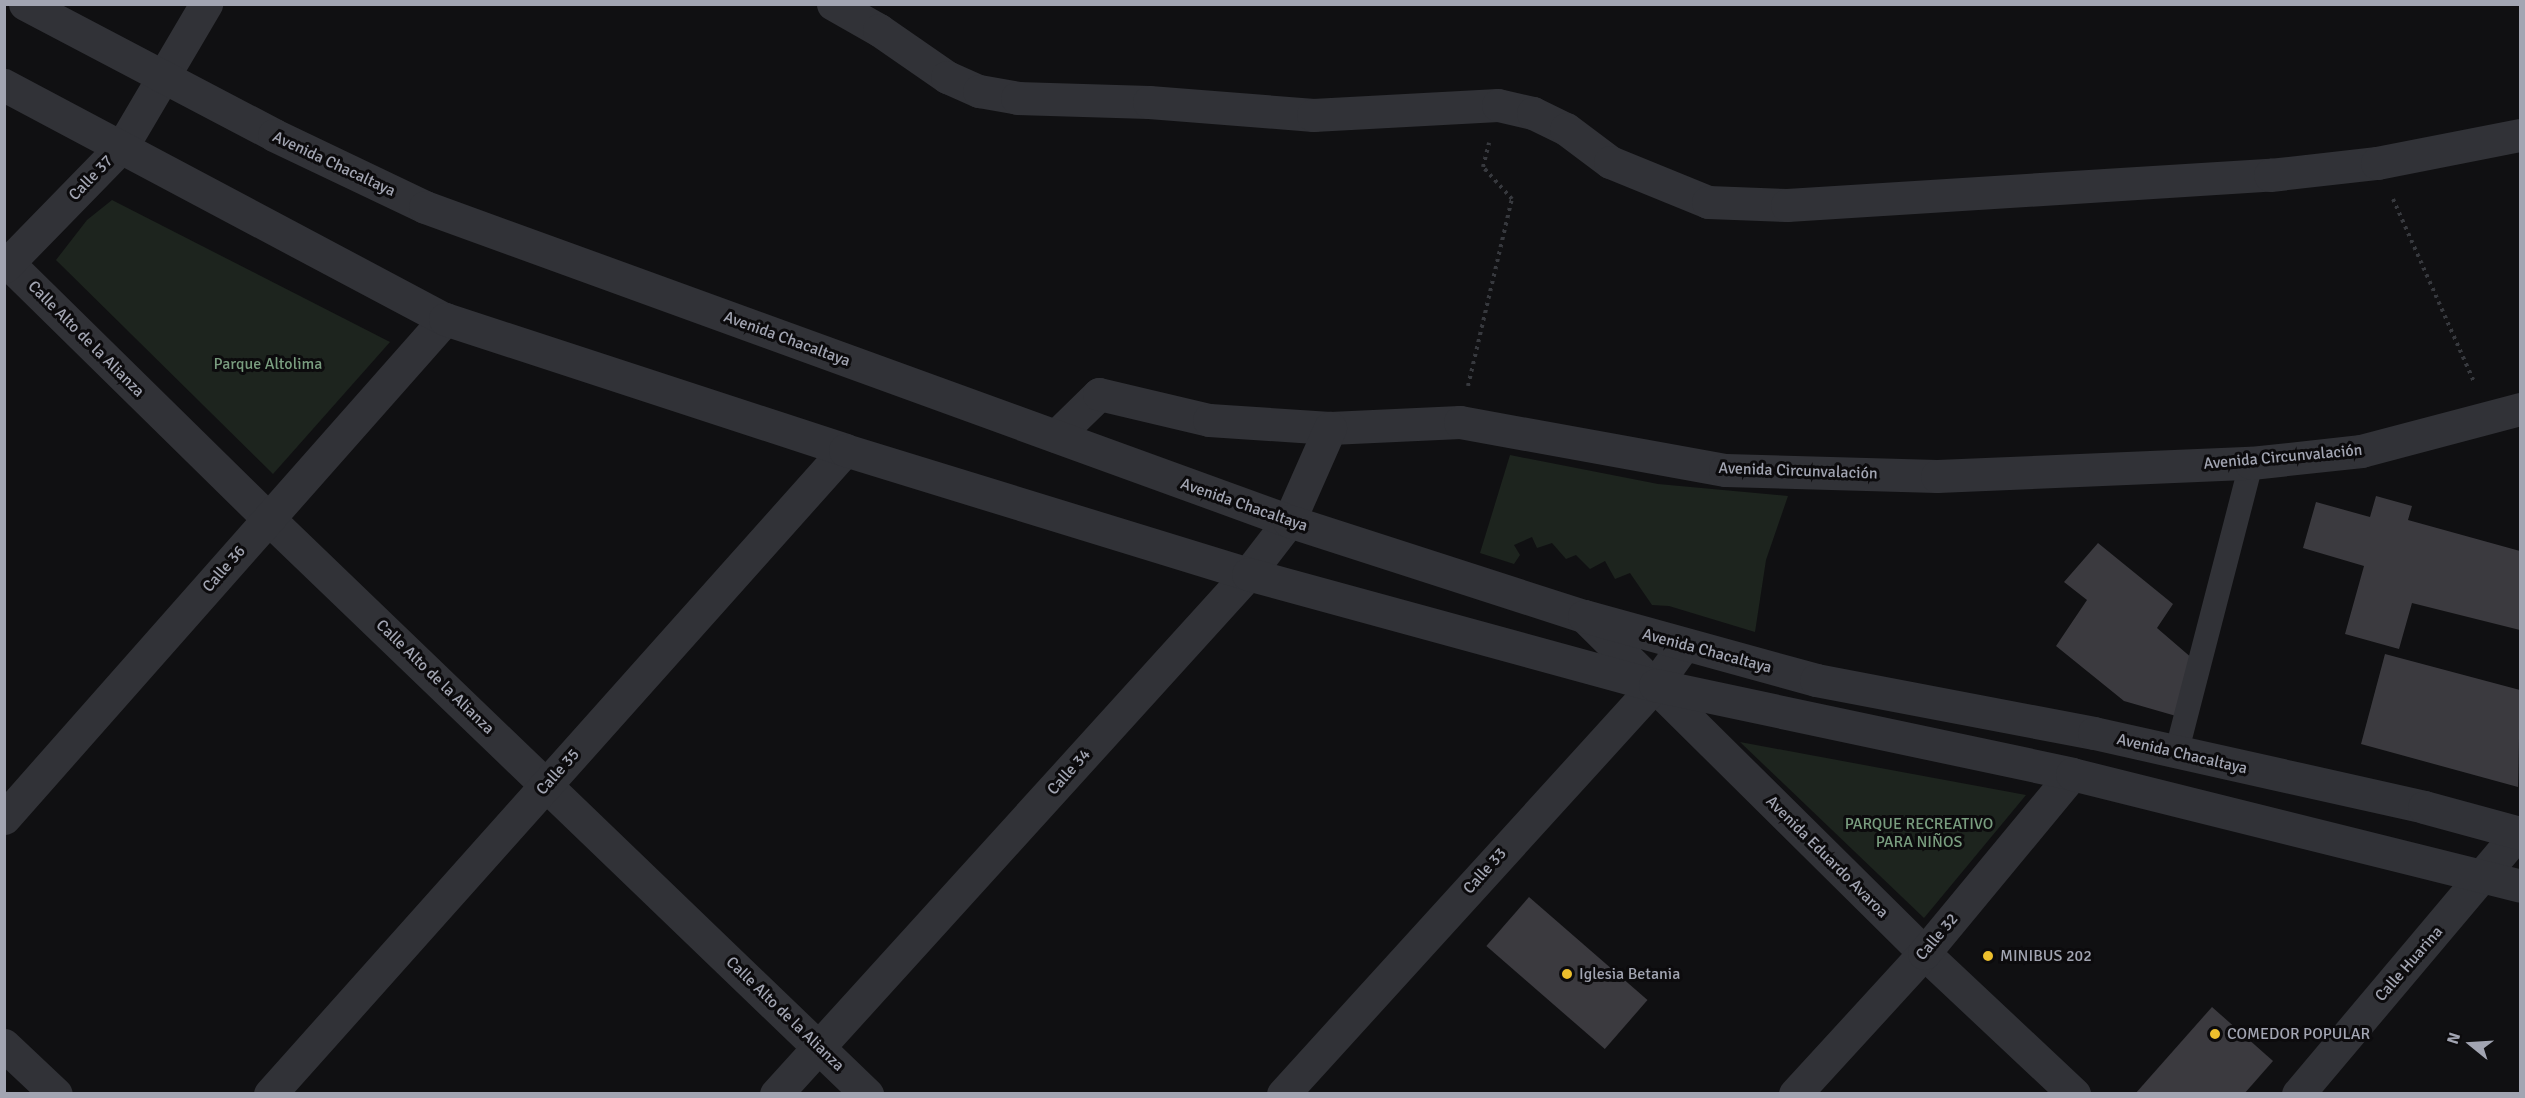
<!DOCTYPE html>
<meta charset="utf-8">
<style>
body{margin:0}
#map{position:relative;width:2525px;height:1098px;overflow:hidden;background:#101012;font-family:Signika,sans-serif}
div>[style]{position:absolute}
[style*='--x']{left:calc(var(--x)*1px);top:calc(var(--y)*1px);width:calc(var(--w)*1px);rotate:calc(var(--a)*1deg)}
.green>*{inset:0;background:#1d241e}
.building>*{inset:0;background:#3b3a3f;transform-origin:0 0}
.path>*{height:4px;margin-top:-2px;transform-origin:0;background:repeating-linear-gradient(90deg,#37393e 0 3px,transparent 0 7.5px)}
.service>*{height:24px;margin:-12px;padding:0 12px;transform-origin:12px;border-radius:12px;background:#313237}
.minor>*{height:33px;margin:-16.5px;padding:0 16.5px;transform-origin:16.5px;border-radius:16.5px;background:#313237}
.tertiary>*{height:33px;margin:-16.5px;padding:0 16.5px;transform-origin:16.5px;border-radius:16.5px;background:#313237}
.dots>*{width:16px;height:16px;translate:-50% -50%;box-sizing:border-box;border:3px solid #0c0b0d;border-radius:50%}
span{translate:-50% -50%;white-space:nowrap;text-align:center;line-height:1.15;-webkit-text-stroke:6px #0c0b0d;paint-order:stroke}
.street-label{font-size:16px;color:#a2a5b2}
.park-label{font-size:16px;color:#799d7f}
.poi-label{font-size:16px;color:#a2a5b2}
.left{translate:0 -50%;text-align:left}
.frame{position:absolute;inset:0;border:6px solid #a2a5b2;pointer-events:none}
.north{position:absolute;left:2441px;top:1014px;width:60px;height:60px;-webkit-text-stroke:4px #0c0b0d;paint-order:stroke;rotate:288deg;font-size:16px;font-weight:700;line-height:24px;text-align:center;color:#a2a5b2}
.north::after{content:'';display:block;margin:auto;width:21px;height:27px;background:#a2a5b2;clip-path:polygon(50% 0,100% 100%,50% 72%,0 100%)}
</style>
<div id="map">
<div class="green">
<div style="clip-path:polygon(112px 200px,390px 342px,273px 474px,56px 260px,87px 220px)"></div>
<div style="clip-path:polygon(1510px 455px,1658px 484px,1788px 496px,1766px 560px,1755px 632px,1669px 606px,1652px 605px,1630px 573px,1615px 579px,1605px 561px,1590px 569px,1576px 555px,1566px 559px,1552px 543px,1537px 548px,1532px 537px,1514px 545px,1520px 555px,1514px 564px,1480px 553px)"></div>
<div style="clip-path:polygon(1740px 742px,2026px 795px,1924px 918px)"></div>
</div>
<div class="building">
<div style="clip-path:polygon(2376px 496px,2412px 506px,2408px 520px,2520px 551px,2520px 630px,2412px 603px,2399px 649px,2345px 634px,2364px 566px,2303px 548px,2316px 502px,2370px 517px)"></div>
<div style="clip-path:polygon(2098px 543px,2173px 604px,2157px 628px,2193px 659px,2176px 716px,2124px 701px,2056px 646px,2087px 600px,2064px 582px)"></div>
<div style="clip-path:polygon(2385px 654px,2520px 690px,2518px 787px,2361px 744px)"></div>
<div style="left:1529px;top:897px;width:157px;height:65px;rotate:41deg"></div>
<div style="clip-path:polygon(2212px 1007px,2273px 1061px,2244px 1094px,2135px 1094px)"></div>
</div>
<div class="path">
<div style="--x:2393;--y:199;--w:200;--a:66.1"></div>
<div style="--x:1468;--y:386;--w:192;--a:-76.8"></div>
<div style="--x:1512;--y:199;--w:43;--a:-132.2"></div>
<div style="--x:1483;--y:167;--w:25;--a:-76"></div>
</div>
<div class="service">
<div style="--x:2176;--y:754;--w:301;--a:-75.5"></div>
</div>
<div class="minor">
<div style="--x:833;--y:4;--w:53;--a:29.5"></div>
<div style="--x:879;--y:30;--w:83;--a:34.7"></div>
<div style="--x:947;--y:77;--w:35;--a:24"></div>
<div style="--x:979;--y:91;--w:39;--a:10"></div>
<div style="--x:1017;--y:98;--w:132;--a:1.7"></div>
<div style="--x:1149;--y:102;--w:165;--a:4.5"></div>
<div style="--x:1313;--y:115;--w:185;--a:-3.1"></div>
<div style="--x:1498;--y:105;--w:36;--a:13"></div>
<div style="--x:1533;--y:113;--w:37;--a:26"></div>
<div style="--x:1566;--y:129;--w:55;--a:36.9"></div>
<div style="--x:1610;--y:162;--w:106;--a:22.2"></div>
<div style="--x:1708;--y:202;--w:79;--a:2.2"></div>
<div style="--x:1787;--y:205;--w:484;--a:-3.6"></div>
<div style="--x:2270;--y:175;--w:108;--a:-6.4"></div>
<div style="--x:2377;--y:163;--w:146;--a:-11.1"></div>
<div style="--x:4;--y:259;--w:371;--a:44.5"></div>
<div style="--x:269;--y:519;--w:830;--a:43.88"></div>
<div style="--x:4;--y:267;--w:170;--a:-45.7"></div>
<div style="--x:123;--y:145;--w:164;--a:-59.5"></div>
<div style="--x:1056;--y:436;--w:60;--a:-44.3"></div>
<div style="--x:1099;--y:394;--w:113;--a:13.3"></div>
<div style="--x:1209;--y:420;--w:121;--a:3.8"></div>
<div style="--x:1330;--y:428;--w:130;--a:-2.6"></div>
<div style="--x:1460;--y:422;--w:269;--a:10.3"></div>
<div style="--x:1725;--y:470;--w:212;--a:1.6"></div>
<div style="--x:1937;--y:476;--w:314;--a:-2.4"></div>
<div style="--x:2251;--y:463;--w:111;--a:-6.2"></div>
<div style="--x:2361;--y:451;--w:164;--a:-14.8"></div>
<div style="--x:1584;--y:616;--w:479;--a:44.7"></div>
<div style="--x:1924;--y:953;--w:206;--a:43.2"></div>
<div style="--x:4;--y:818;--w:666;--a:-48.53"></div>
<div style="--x:4;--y:1045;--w:71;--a:43.3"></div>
<div style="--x:270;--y:1094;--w:863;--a:-48.24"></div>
<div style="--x:776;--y:1094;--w:702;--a:-47.77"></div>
<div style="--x:1248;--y:574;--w:67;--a:-52.3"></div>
<div style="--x:1289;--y:521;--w:102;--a:-66.2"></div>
<div style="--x:1283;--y:1094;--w:553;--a:-47.71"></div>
<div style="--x:1655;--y:685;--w:48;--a:-54.3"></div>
<div style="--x:1795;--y:1094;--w:191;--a:-47.5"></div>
<div style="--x:1924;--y:953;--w:232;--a:-50.4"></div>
<div style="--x:2298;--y:1094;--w:341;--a:-49.9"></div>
</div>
<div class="tertiary">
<div style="--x:25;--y:4;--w:281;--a:27.7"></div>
<div style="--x:274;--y:135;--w:167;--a:25.5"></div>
<div style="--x:425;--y:207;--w:919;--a:19.97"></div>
<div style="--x:1289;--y:521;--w:310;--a:17.9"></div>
<div style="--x:1584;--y:616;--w:241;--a:15.4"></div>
<div style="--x:1816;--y:680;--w:283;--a:10.8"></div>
<div style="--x:2094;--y:733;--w:338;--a:12.6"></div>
<div style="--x:2424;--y:807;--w:99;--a:15.2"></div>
<div style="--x:4;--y:85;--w:499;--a:28"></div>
<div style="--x:445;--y:319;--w:421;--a:18.1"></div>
<div style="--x:845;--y:450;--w:422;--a:17.1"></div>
<div style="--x:1248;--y:574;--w:422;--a:15.3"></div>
<div style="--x:1655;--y:685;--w:426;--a:12"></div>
<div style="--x:2072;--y:774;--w:462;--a:14"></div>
</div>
<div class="dots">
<div style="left:1988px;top:956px;background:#edbf2d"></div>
<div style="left:1567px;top:974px;background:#edbf2d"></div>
<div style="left:2215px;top:1034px;background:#edbf2d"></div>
</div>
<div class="street-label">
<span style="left:334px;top:164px;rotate:25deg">Avenida Chacaltaya</span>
<span style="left:91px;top:178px;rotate:-46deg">Calle 37</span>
<span style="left:86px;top:339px;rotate:45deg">Calle Alto de la Alianza</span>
<span style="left:787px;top:339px;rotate:20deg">Avenida Chacaltaya</span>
<span style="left:2283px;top:457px;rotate:-5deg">Avenida Circunvalación</span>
<span style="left:1798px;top:471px;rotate:2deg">Avenida Circunvalación</span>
<span style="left:1244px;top:505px;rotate:19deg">Avenida Chacaltaya</span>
<span style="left:224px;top:569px;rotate:-49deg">Calle 36</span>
<span style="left:1707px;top:651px;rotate:15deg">Avenida Chacaltaya</span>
<span style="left:435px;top:677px;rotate:44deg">Calle Alto de la Alianza</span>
<span style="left:2182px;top:754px;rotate:13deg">Avenida Chacaltaya</span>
<span style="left:558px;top:772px;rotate:-48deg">Calle 35</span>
<span style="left:1069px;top:772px;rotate:-48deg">Calle 34</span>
<span style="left:1827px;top:857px;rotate:45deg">Avenida Eduardo Avaroa</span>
<span style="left:1485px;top:871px;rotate:-48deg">Calle 33</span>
<span style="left:1937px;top:937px;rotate:-50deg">Calle 32</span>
<span style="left:2409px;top:964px;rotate:-49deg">Calle Huarina</span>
<span style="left:785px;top:1014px;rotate:44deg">Calle Alto de la Alianza</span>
</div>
<div class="park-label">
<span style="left:268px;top:364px">Parque Altolima</span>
<span style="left:1919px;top:833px">PARQUE RECREATIVO<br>PARA NIÑOS</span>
</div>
<div class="poi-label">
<span class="left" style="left:2000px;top:956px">MINIBUS 202</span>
<span class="left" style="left:1579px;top:974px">Iglesia Betania</span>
<span class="left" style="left:2227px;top:1034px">COMEDOR POPULAR</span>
</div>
<div class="frame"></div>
<div class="north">N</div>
</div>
